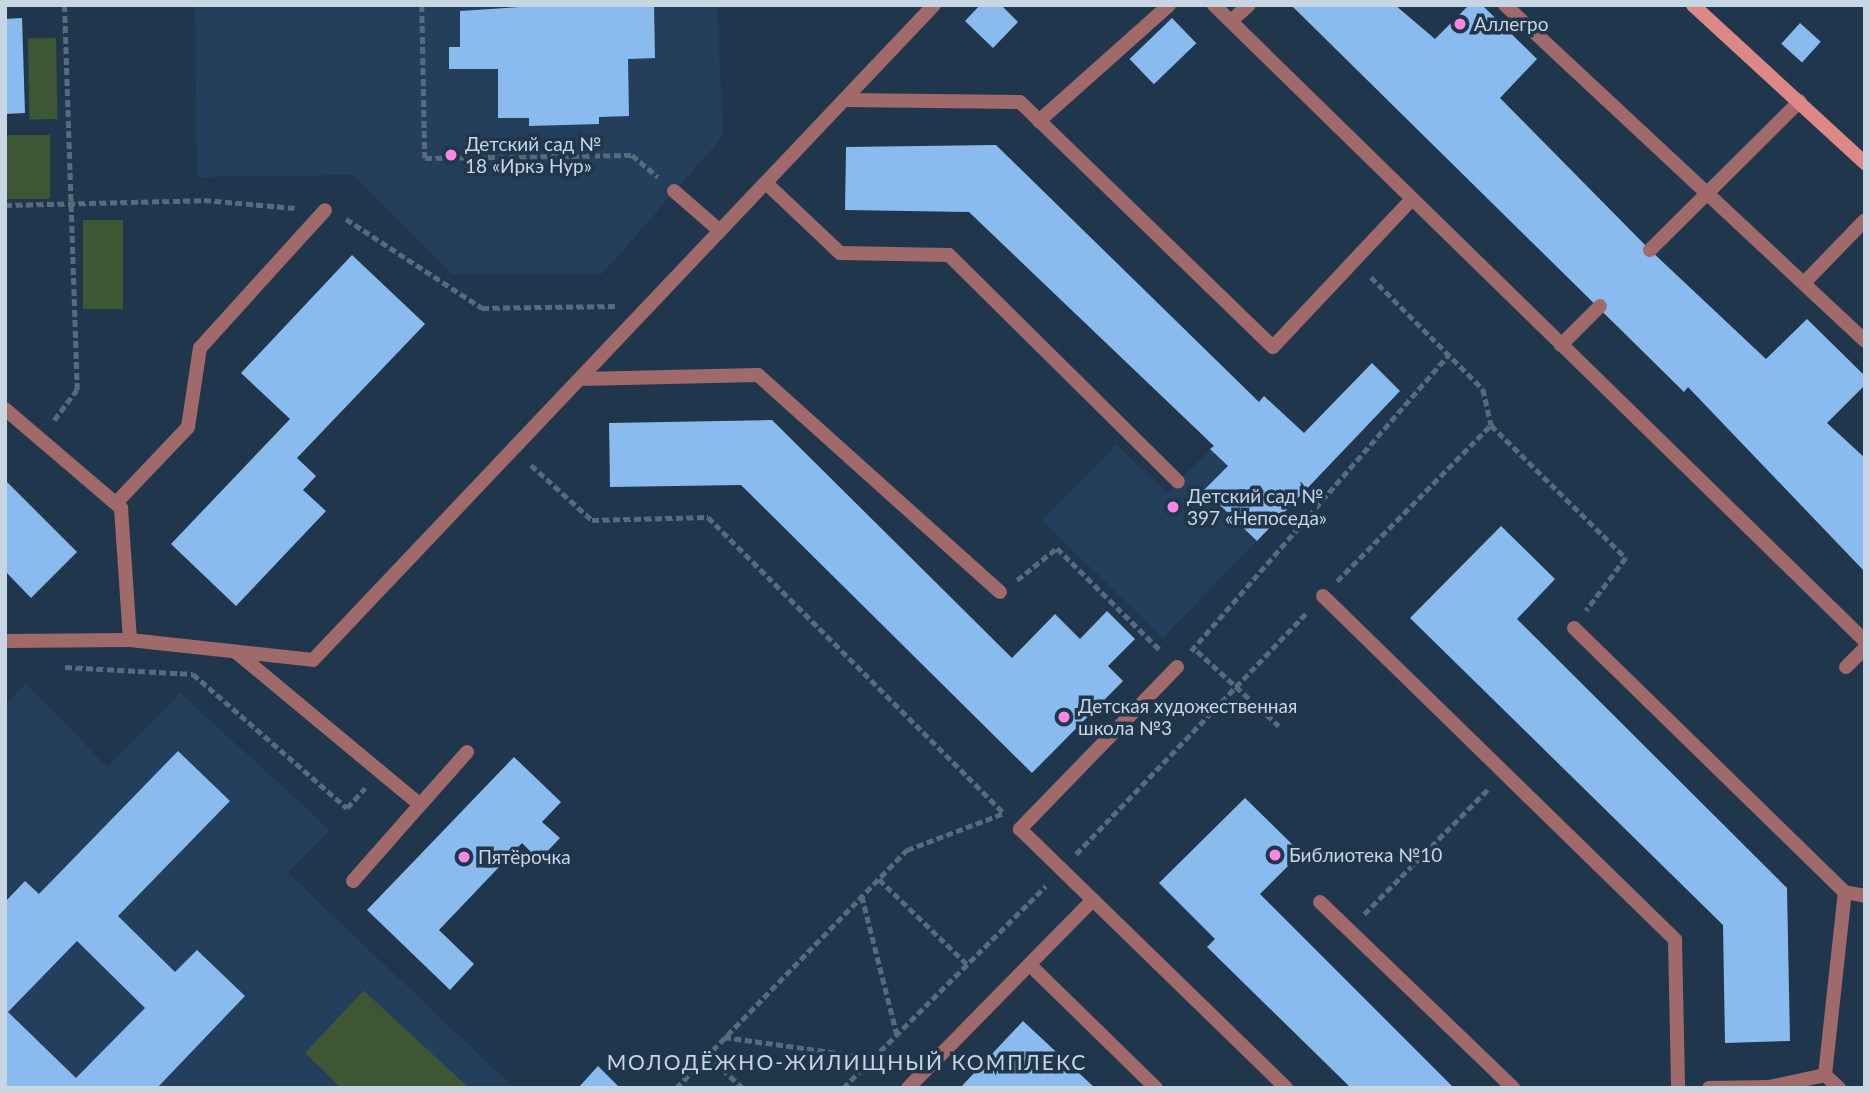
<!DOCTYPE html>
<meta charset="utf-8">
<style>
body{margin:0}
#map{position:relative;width:1870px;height:1093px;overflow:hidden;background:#20364c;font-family:Lato,sans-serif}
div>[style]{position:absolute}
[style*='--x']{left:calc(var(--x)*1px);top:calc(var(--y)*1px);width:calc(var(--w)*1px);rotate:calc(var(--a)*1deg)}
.built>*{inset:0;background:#243f5b}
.green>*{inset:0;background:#3d5734;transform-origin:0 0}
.building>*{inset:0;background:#8abbef;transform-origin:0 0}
.path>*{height:4.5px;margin-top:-2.25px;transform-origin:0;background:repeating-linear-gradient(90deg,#586b7e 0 7px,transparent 0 10.5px)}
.lane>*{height:14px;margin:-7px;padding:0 7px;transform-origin:7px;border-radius:7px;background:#9f6a69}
.secondary>*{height:14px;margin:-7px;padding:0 7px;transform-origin:7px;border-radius:7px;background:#db8886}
.dots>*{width:19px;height:19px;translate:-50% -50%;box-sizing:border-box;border:4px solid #20364c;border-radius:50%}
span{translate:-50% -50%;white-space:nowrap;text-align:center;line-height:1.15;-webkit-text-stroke:7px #20364c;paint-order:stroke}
.poi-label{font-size:19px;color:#c8d5e3}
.left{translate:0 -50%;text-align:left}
.neighbourhood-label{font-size:21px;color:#c8d5e3;letter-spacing:2px}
.frame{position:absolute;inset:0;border:7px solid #c8d5e3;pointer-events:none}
</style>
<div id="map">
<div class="built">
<div style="clip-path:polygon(195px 5px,717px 5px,723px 136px,602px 274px,452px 274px,353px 175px,197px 177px)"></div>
<div style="clip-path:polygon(1372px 363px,1400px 391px,1163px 638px,1042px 520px,1117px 445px,1167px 493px,1264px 396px,1304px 433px)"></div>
<div style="clip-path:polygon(26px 683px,107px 767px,180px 693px,330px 830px,288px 873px,514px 1088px,5px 1088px,5px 706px)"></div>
</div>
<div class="green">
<div style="left:56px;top:38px;width:81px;height:28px;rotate:89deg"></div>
<div style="left:5px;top:135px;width:45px;height:64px"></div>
<div style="left:83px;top:220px;width:40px;height:89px"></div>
<div style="clip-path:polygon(364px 990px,364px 991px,469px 1088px,341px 1088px,305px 1053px)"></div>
</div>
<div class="building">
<div style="clip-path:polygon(551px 5px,654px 5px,655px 58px,628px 59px,629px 116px,599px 117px,599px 124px,529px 126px,529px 118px,498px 118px,498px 69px,449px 69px,449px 47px,460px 47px,460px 11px)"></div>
<div style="clip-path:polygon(980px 5px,1001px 5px,1018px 22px,993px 48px,965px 21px)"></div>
<div style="clip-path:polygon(1291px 5px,1395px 5px,1435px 39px,1469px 5px,1482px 5px,1537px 59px,1500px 98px,1650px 250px,1766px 359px,1807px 319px,1865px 376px,1865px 385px,1827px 423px,1865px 458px,1865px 572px,1688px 387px,1684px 392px)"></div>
<div style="clip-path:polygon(22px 18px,25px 113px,5px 114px,5px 19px)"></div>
<div style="left:1172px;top:18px;width:35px;height:59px;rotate:46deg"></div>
<div style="left:1800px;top:23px;width:28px;height:28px;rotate:42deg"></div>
<div style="clip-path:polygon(996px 145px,1259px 402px,1264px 396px,1304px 433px,1372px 363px,1400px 391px,1257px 541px,1204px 490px,1228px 466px,1210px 449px,1214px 446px,969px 212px,845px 210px,846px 147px)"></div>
<div style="clip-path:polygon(352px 255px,425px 324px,297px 458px,316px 476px,303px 490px,326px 511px,236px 606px,171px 544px,290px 419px,241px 373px)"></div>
<div style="clip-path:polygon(772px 420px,1012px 658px,1055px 614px,1080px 639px,1107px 611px,1135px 639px,1108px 666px,1123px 681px,1032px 773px,741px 485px,610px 487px,609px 423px)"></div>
<div style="clip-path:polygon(5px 480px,77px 552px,31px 598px,5px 571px)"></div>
<div style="clip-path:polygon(1501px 526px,1555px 579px,1517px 619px,1787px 888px,1790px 1041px,1725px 1043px,1723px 925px,1410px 618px)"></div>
<div style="clip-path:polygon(evenodd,178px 751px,230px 801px,118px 916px,175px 972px,197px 950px,245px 996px,157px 1088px,5px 1088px,5px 902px,25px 881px,39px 894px,178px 751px,77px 941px,145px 1008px,76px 1078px,8px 1012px,77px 941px)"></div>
<div style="clip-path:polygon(514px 757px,561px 802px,542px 822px,560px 838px,539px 860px,522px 843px,439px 930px,474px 964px,450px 990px,367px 910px)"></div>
<div style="clip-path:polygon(1245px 798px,1301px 853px,1260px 894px,1454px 1088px,1351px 1088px,1207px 947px,1215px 939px,1159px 883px)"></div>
<div style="clip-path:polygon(1023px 1021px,1095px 1088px,960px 1088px)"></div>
<div style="clip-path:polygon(598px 1066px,620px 1088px,578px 1088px)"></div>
</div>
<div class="path">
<div style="--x:422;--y:5;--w:153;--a:88.9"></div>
<div style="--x:425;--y:158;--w:207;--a:-0.8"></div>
<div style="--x:632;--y:155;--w:34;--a:40"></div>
<div style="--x:5;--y:205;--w:199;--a:-1.4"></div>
<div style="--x:204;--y:200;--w:91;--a:5"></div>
<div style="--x:346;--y:219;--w:163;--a:33.2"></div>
<div style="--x:482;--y:308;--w:133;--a:-0.9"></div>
<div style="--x:1371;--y:277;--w:158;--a:45"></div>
<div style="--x:1483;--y:389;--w:37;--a:77"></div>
<div style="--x:54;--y:420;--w:38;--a:-53"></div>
<div style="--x:77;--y:390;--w:385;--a:-91.9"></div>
<div style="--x:531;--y:465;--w:82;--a:42"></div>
<div style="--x:592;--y:520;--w:116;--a:-1.5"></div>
<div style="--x:708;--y:517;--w:420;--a:45"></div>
<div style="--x:1017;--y:580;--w:51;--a:-38.7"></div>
<div style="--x:1057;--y:548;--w:146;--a:44.7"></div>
<div style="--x:1337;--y:581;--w:219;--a:-45.4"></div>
<div style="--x:1491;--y:425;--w:190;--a:44.6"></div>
<div style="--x:1626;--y:558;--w:66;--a:127"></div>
<div style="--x:1191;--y:651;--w:392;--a:-49"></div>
<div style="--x:1197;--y:651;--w:111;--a:42.4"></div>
<div style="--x:65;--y:667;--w:128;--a:3.1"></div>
<div style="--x:193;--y:674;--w:204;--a:41"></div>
<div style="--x:347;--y:808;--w:27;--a:-48"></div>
<div style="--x:1076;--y:854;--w:335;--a:-46.3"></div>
<div style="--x:879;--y:879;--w:122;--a:44"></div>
<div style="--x:862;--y:896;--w:142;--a:75.8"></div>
<div style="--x:1364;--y:914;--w:176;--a:-45.2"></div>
<div style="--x:724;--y:1037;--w:150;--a:8"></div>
<div style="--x:707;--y:1055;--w:49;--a:42.5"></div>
<div style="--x:676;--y:1088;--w:332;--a:-45.9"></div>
<div style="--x:907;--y:850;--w:102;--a:-20.8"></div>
<div style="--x:843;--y:1088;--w:286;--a:-44.9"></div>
</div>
<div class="lane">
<div style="--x:1214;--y:5;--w:910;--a:44.33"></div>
<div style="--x:1505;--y:5;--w:492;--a:43"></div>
<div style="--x:1231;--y:21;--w:24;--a:-42"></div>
<div style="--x:845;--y:100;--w:175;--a:0.7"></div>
<div style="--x:1020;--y:102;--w:352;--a:44.1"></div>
<div style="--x:1273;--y:347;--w:203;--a:-46.8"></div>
<div style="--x:1039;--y:121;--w:174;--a:-41.7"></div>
<div style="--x:766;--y:183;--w:102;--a:43.4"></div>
<div style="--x:840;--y:253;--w:109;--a:1.1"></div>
<div style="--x:949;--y:255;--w:322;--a:44.7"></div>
<div style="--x:674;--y:191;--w:61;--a:41"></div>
<div style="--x:1650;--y:250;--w:211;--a:-44.8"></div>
<div style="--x:1805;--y:282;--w:86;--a:-45.9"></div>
<div style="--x:1561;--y:345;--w:55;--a:-45"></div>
<div style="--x:580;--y:379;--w:178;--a:-1.3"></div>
<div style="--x:758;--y:375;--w:325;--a:41.9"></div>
<div style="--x:5;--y:409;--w:153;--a:40.5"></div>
<div style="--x:121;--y:508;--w:132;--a:86.1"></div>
<div style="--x:116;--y:503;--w:105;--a:-46.5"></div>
<div style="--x:188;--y:427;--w:80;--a:-81.4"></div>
<div style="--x:200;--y:348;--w:186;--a:-47.8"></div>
<div style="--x:1323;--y:596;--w:492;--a:44.3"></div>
<div style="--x:1675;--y:940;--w:148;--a:88.8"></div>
<div style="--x:1574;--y:628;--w:378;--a:44.3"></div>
<div style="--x:1845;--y:892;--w:20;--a:11"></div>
<div style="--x:5;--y:641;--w:125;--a:-0.5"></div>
<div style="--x:130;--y:640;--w:184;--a:6.2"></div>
<div style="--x:313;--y:660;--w:903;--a:-46.53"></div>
<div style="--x:236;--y:652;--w:239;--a:39.7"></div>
<div style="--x:420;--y:805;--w:71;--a:-48.4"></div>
<div style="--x:1177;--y:667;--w:226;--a:134.1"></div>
<div style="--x:1020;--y:829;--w:371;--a:44.2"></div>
<div style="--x:1846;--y:667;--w:27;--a:-45"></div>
<div style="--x:353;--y:881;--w:101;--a:-48.6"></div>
<div style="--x:1320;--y:902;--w:268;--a:43.9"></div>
<div style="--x:1030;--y:965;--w:176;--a:44.3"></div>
<div style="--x:1825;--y:1075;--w:19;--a:43"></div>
<div style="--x:908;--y:1088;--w:264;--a:-45.5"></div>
<div style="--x:1709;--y:1088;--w:60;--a:-1"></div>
<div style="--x:1769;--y:1087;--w:57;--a:-12.1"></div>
<div style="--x:1825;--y:1075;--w:184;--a:-83.8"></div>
</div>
<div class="secondary">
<div style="--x:1693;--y:5;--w:234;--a:42.6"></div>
</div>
<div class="dots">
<div style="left:1460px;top:24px;background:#fb86e4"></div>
<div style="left:451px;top:155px;background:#fb86e4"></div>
<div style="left:1173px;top:507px;background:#fb86e4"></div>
<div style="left:1064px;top:717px;background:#fb86e4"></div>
<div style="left:1275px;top:855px;background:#fb86e4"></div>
<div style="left:464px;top:857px;background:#fb86e4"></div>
</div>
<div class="poi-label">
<span class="left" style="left:1474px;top:24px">Аллегро</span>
<span class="left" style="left:465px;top:155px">Детский сад №<br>18 «Иркэ Нур»</span>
<span class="left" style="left:1187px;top:507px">Детский сад №<br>397 «Непоседа»</span>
<span class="left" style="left:1078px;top:717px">Детская художественная<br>школа №3</span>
<span class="left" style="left:1289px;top:855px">Библиотека №10</span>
<span class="left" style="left:478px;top:857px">Пятёрочка</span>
</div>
<div class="neighbourhood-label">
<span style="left:847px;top:1062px">МОЛОДЁЖНО-ЖИЛИЩНЫЙ КОМПЛЕКС</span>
</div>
<div class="frame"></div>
</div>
